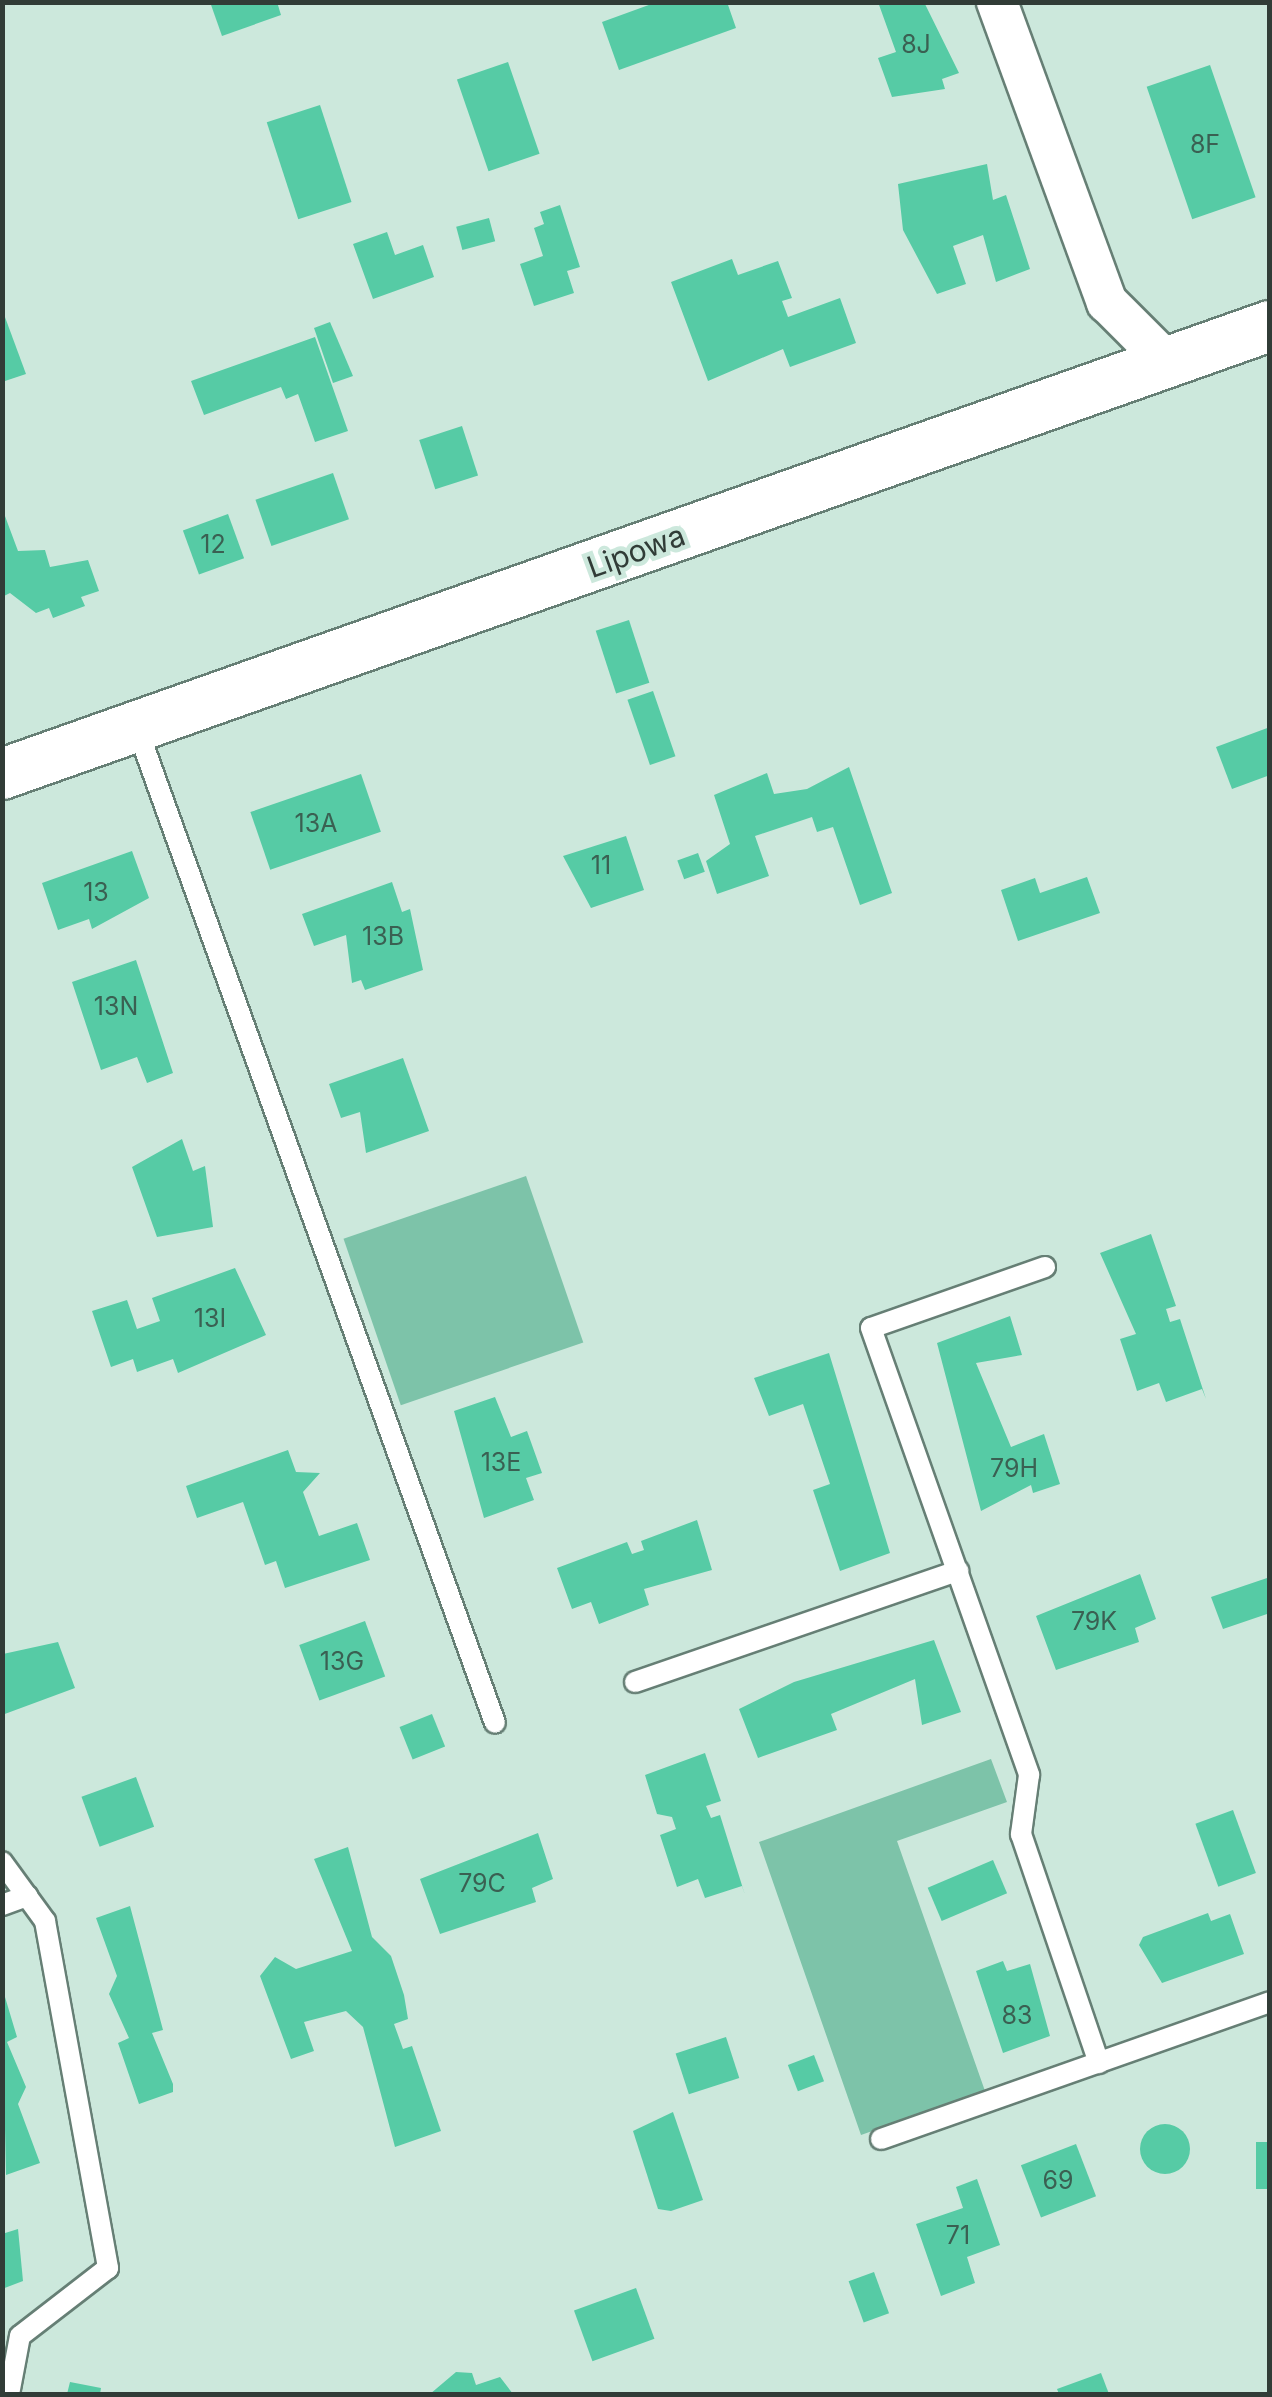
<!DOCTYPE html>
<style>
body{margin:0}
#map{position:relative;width:1272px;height:2397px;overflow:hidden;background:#cce8dc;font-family:Inter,sans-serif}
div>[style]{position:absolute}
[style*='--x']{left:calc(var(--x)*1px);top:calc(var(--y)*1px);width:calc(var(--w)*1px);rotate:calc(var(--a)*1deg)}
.green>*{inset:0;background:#7dc3a9;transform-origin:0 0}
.building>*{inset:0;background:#56cba5;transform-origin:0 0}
.round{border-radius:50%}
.roads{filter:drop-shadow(2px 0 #667f75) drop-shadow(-2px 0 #667f75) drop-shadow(0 2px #667f75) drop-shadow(0 -2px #667f75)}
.service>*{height:20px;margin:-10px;padding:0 10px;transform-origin:10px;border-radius:10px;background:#fff}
.minor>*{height:40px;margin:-20px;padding:0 20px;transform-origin:20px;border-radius:20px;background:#fff}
.tertiary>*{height:50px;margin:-25px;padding:0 25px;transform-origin:25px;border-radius:25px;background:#fff}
span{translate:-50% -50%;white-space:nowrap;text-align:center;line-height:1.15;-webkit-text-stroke:9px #cce8dc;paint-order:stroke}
.number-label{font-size:25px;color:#3a6052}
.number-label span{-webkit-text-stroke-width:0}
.street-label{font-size:30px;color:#313c37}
.frame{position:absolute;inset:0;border:5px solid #313c37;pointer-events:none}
</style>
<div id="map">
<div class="green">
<div style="left:526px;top:1176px;width:176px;height:193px;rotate:71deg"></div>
<div style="clip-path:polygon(991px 1759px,1007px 1802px,897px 1841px,985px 2091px,861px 2135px,759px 1842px)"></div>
</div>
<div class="building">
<div style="clip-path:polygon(210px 2px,277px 2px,281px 15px,222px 36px)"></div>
<div style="clip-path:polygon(657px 2px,727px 2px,736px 28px,619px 70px,602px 22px)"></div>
<div style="clip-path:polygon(878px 2px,924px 2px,959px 73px,942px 79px,945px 89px,892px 97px,878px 58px,896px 52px)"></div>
<div style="left:508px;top:62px;width:97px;height:54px;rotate:71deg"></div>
<div style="left:1210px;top:65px;width:140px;height:67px;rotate:71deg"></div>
<div style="left:320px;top:105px;width:102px;height:56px;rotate:72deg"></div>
<div style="clip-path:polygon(987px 164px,993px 200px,1006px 195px,1030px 269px,996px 282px,983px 235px,953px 246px,966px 284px,937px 294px,903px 230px,898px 184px)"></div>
<div style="clip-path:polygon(560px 205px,580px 267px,567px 271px,574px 293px,534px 306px,520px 264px,543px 256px,534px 228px,544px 224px,540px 212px)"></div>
<div style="left:489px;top:218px;width:24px;height:34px;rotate:75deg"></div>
<div style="clip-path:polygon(387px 232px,395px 255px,423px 245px,434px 277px,373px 299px,353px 244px)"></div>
<div style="clip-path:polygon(732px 259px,738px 275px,778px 261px,792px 298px,782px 301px,788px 317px,840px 298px,856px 343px,790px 367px,783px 349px,708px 381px,671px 282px)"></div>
<div style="clip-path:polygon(2px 309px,26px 374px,2px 382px)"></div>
<div style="clip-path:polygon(330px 322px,353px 376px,333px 383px,314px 328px)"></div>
<div style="clip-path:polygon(315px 337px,348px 431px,315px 442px,298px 394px,286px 399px,281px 387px,204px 415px,191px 381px)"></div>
<div style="left:462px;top:426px;width:52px;height:45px;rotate:72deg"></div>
<div style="left:333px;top:473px;width:49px;height:82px;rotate:71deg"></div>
<div style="clip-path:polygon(2px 508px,18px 551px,45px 550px,50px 567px,88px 560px,99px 591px,81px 597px,85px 606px,53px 618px,49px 608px,36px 613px,10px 593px,2px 597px)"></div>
<div style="left:228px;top:514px;width:47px;height:48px;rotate:70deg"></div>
<div style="left:629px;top:620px;width:66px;height:35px;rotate:72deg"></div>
<div style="left:653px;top:691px;width:69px;height:27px;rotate:71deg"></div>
<div style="clip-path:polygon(1270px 727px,1270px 775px,1232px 789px,1216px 747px)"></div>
<div style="clip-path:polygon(849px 767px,892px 893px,860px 905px,833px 827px,817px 832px,812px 817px,755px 836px,769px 876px,717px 894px,706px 861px,730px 844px,714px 795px,767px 773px,774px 794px,807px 789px)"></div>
<div style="left:361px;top:774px;width:61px;height:117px;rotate:71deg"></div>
<div style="clip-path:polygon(626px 836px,644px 890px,591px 908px,563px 856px)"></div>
<div style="clip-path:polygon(132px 851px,149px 898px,92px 929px,89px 919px,58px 930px,42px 883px)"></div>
<div style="left:698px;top:853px;width:20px;height:22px;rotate:70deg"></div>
<div style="clip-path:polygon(1087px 877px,1100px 913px,1018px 941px,1001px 890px,1035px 878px,1040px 893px)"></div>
<div style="clip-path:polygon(392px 882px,402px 912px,410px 909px,423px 970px,365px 990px,361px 980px,352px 983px,346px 935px,314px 946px,302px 914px)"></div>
<div style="clip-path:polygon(136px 960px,173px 1073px,147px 1083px,137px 1057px,101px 1070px,72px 982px)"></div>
<div style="clip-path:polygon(403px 1058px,429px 1131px,366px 1153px,360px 1112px,341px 1118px,329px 1084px)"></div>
<div style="clip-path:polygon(182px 1139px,193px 1171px,205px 1166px,213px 1227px,157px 1237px,132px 1167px)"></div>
<div style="clip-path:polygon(1151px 1234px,1176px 1306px,1166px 1309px,1170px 1322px,1180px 1319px,1206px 1399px,1202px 1389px,1166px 1402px,1159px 1383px,1137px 1391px,1134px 1381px,1120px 1339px,1136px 1334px,1100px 1253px)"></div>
<div style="clip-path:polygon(235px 1268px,266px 1335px,178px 1373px,173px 1359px,137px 1372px,133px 1359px,111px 1367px,92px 1311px,127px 1300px,137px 1329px,160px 1321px,152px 1298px)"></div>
<div style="clip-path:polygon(1010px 1316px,1022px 1355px,976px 1363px,1011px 1447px,1044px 1434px,1060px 1484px,1033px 1493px,1031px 1485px,981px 1511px,937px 1343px)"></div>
<div style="clip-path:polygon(829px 1353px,890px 1553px,840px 1571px,813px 1490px,830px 1484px,803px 1404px,769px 1416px,754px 1378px)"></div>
<div style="clip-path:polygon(495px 1397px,511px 1437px,527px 1431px,542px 1473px,526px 1478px,534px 1500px,484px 1518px,454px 1411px)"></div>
<div style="clip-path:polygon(288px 1450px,296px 1472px,320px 1473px,303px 1492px,319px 1536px,357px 1523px,370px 1560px,285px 1588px,276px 1561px,265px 1565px,243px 1502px,197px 1518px,186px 1486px)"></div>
<div style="clip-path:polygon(697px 1520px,712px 1570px,644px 1589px,649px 1605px,599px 1624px,591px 1602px,572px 1609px,557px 1568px,627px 1542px,632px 1554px,644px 1550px,641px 1541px)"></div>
<div style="clip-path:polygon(1140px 1574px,1156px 1619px,1135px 1628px,1139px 1642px,1056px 1670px,1036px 1616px)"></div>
<div style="clip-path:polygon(1270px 1577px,1270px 1613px,1223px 1629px,1211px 1597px)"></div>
<div style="left:365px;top:1621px;width:59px;height:70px;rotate:70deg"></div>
<div style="clip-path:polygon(934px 1640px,961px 1712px,922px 1725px,915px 1679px,831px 1714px,837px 1730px,758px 1758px,739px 1709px,794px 1682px)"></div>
<div style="clip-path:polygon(58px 1642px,75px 1688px,2px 1715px,3px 1654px)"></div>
<div style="left:432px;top:1714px;width:35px;height:35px;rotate:68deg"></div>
<div style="clip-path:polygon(705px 1753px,721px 1801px,706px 1806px,711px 1818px,720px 1815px,745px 1895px,742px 1886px,705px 1898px,698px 1879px,677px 1887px,660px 1835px,676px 1829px,672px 1817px,657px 1814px,645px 1775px)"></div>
<div style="left:136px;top:1777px;width:53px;height:58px;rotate:70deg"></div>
<div style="left:1233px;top:1810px;width:67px;height:40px;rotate:70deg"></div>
<div style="clip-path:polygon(538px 1833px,553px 1879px,532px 1888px,536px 1902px,440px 1934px,420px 1879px)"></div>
<div style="clip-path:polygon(348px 1847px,372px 1937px,391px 1956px,404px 1995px,408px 2019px,394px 2024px,403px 2049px,412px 2046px,441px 2131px,395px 2147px,363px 2027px,346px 2011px,304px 2022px,314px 2051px,291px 2059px,260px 1976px,275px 1957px,296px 1969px,352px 1951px,314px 1859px)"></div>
<div style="left:993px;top:1860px;width:36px;height:71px;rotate:67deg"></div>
<div style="clip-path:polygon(130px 1906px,163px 2030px,152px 2033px,173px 2084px,173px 2092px,139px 2104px,118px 2043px,129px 2038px,109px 1994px,117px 1976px,96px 1918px)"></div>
<div style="clip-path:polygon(1208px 1913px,1211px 1921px,1230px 1914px,1244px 1954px,1162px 1983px,1139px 1945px,1143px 1937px)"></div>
<div style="clip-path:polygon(1003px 1961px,1007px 1971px,1030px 1964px,1050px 2036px,1003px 2053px,976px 1971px)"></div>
<div style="clip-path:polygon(2px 1987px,17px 2037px,7px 2042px,26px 2087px,18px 2104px,40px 2163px,6px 2175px)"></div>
<div style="left:726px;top:2037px;width:43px;height:53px;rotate:72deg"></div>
<div style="left:814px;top:2055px;width:28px;height:28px;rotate:69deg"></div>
<div style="clip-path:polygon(673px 2112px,703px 2200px,671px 2211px,658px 2209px,633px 2131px)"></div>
<div class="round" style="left:1140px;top:2124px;width:50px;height:50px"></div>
<div style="left:1256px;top:2142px;width:14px;height:47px"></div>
<div style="left:1076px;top:2144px;width:56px;height:59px;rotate:69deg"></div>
<div style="clip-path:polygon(977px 2179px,1000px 2245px,967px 2257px,975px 2283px,941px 2296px,916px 2224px,963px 2208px,956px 2187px)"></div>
<div style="clip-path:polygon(18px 2229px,23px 2281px,2px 2289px,2px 2234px)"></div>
<div style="left:874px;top:2272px;width:44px;height:27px;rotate:70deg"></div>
<div style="left:636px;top:2288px;width:54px;height:66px;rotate:70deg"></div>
<div style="clip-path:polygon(456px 2372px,472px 2373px,476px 2385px,500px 2377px,513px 2394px,430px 2394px)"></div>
<div style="clip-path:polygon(1101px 2373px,1109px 2394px,1059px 2394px,1057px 2389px)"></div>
<div style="clip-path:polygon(70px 2382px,101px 2388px,100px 2394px,67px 2394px)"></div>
</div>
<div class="roads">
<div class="service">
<div style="--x:137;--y:728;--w:1057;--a:70.21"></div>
<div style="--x:1045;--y:1267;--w:184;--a:160.7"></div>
<div style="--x:871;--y:1328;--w:474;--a:70.5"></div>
<div style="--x:1029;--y:1775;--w:60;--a:97.7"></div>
<div style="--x:1021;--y:1834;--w:242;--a:71.2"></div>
<div style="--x:635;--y:1682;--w:342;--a:-19"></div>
<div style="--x:2;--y:1862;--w:73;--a:53.9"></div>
<div style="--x:45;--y:1921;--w:353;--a:79.7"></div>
<div style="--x:108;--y:2268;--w:111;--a:142.3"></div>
<div style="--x:20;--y:2336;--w:59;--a:100.7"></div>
<div style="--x:2;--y:1905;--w:27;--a:-20"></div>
<div style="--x:881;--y:2139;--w:412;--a:-19.4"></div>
</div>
<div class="minor">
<div style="--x:997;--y:2;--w:320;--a:69.9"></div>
<div style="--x:1107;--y:302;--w:85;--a:45"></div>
</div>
<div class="tertiary">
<div style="--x:2;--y:774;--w:1345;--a:-19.46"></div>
</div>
</div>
<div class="number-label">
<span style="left:916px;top:44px">8J</span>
<span style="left:1205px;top:144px">8F</span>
<span style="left:213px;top:544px">12</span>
<span style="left:316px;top:823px">13A</span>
<span style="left:601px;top:865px">11</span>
<span style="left:96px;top:892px">13</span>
<span style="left:383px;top:936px">13B</span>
<span style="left:116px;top:1006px">13N</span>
<span style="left:210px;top:1318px">13I</span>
<span style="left:501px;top:1462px">13E</span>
<span style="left:1014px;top:1468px">79H</span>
<span style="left:1094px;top:1621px">79K</span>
<span style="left:342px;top:1661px">13G</span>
<span style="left:482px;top:1883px">79C</span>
<span style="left:1017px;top:2015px">83</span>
<span style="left:1058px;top:2180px">69</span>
<span style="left:958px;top:2235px">71</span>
</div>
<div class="street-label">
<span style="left:636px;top:551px;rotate:-20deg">Lipowa</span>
</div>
<div class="frame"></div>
</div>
